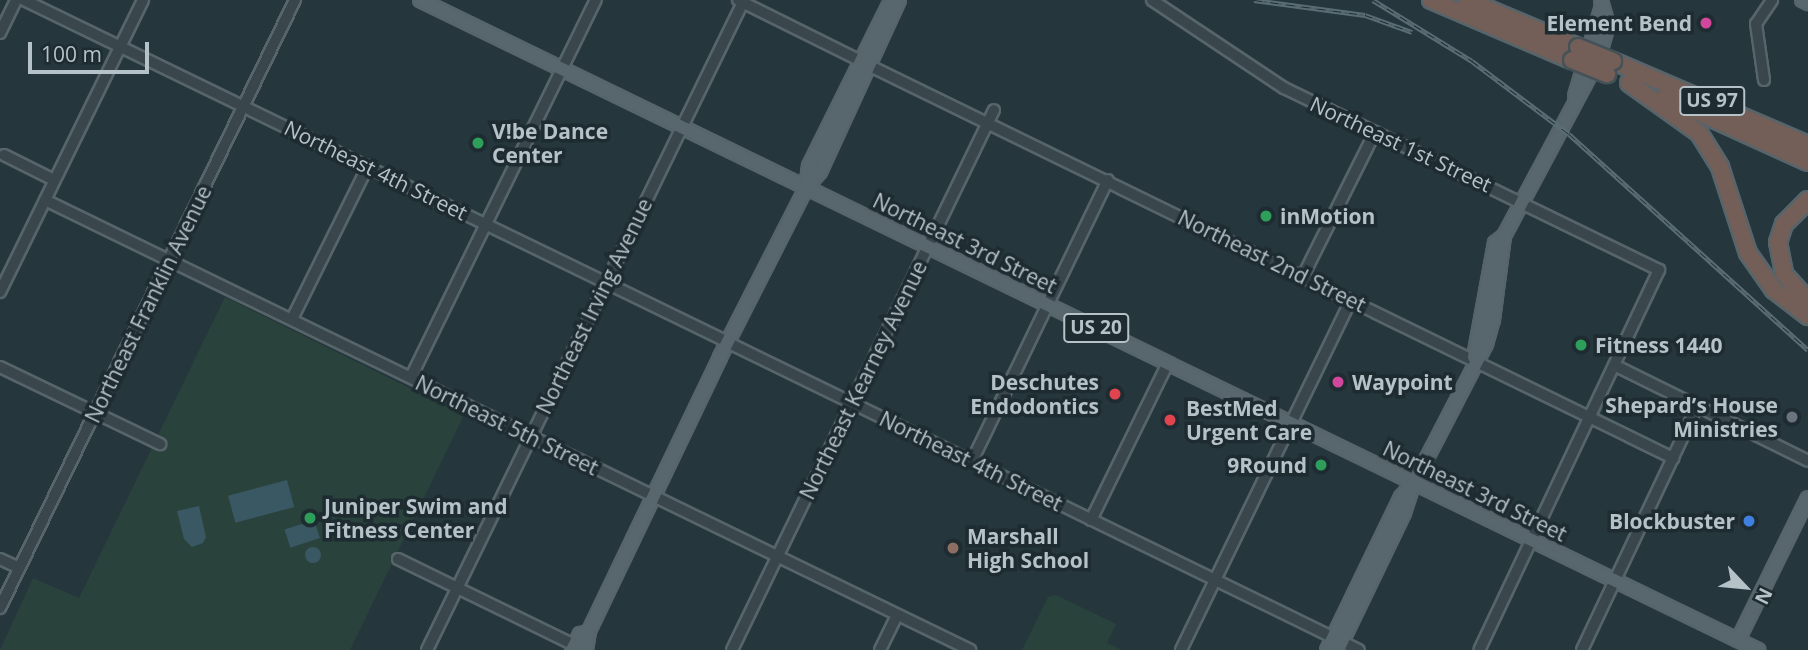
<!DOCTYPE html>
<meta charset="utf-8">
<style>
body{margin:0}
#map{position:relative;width:1808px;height:650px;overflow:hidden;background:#25363d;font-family:"Open Sans",sans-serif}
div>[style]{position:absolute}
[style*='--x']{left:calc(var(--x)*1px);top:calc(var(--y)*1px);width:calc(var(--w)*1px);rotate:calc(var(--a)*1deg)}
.green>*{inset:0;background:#2a423c}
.water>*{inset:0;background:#3a5863;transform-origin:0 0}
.round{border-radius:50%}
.roads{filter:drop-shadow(2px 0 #57656b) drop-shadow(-2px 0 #57656b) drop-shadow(0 2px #57656b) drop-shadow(0 -2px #57656b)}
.minor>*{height:10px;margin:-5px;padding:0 5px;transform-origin:5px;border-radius:5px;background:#39474d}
.major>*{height:12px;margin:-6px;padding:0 6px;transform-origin:6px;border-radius:6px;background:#57676d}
.highway>*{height:16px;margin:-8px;padding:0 8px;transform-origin:8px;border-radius:8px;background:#735f57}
.rail>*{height:5px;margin-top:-2.5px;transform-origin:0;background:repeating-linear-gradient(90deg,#1e2c32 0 8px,#5b6d74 0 16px);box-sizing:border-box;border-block:2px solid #5b6d74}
.bridges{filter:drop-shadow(2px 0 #445258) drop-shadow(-2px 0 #445258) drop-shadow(0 2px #445258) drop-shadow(0 -2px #445258)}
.highway-bridge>*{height:16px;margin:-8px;padding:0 8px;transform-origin:8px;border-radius:8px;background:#735f57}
.dots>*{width:19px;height:19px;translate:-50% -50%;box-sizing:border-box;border:4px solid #1e2c32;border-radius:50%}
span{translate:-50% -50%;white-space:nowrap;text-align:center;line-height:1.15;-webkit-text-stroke:7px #1e2c32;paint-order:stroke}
.shield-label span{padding:2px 5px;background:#1e2c32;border:2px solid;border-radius:5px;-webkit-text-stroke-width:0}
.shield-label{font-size:19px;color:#b5c2c8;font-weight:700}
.poi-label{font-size:21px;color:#b5c2c8;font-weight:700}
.right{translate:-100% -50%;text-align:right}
.left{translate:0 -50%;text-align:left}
.street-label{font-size:21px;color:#b5c2c8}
.north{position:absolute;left:1710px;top:552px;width:70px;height:70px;-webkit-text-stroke:5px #1e2c32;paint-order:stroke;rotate:116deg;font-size:19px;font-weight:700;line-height:28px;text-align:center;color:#b5c2c8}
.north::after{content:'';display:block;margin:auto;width:24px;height:32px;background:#b5c2c8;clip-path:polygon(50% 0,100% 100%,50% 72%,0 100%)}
.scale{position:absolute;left:28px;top:42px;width:121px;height:32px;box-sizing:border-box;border:4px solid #b5c2c8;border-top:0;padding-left:9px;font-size:21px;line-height:24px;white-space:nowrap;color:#b5c2c8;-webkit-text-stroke:5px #1e2c32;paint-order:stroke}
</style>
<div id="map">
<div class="green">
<div style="clip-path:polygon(225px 297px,464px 415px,350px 650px,0 650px,33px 578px,79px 598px)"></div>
<div style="clip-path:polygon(1056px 595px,1116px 624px,1107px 643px,1122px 650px,1022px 650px,1048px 597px)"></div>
</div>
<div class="water">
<div style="left:287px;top:480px;width:28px;height:61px;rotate:75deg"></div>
<div style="clip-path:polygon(199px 506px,206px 537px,203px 543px,192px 547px,184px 539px,177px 511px)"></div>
<div style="left:314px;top:520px;width:19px;height:31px;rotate:72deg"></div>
<div class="round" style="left:305px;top:547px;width:16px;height:16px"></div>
</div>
<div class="roads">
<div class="minor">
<div style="--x:24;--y:0;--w:783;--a:25.91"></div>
<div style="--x:738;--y:0;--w:137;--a:26.4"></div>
<div style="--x:1152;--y:0;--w:159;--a:33.7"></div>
<div style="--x:1284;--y:88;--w:417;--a:25.9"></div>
<div style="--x:1659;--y:270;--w:420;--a:115.3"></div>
<div style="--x:0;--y:33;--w:37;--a:-64"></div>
<div style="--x:870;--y:66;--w:894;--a:26.02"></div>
<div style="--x:1764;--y:80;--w:57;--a:-98.1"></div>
<div style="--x:1756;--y:24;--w:29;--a:-56"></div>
<div style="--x:4;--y:155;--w:56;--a:26.6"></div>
<div style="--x:45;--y:200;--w:1029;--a:25.94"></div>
<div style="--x:1303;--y:276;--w:161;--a:-63.4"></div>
<div style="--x:0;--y:292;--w:325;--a:-63.9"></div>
<div style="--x:292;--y:319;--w:171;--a:-63.6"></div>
<div style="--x:733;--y:345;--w:696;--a:25.98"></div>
<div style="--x:1616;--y:366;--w:214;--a:26.3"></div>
<div style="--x:0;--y:367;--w:178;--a:25.7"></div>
<div style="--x:411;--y:377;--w:420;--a:-63.9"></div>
<div style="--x:972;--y:461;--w:312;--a:-64.2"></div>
<div style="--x:1091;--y:520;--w:175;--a:-63.9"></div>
<div style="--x:0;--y:559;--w:21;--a:25"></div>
<div style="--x:398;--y:559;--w:196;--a:26"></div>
<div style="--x:0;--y:608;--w:676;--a:-64.12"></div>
<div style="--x:427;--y:650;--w:723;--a:-64"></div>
<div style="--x:732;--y:650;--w:600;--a:-64.12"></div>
<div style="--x:880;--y:650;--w:39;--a:-64"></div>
<div style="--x:1181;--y:650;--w:389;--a:-64.1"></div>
<div style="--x:1582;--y:650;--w:269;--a:-64.7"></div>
</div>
<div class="major">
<div style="--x:420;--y:0;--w:1488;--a:25.91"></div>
<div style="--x:1802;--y:0;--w:7;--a:27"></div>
<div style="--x:1575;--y:96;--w:94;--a:-73.3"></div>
<div style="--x:806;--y:187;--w:21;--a:-82"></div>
<div style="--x:809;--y:166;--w:184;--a:-63.6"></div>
<div style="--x:1474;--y:357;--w:116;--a:-79.6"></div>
<div style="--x:1495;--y:243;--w:11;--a:-38"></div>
<div style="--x:1504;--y:236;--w:200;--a:-61.9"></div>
<div style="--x:1598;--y:60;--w:36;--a:-74"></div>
<div style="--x:1608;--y:25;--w:26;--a:-106"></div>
<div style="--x:1738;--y:640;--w:158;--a:-63.8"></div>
<div style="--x:572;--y:650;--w:18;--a:-63"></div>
<div style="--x:580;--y:634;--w:9;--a:-13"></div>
<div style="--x:586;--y:650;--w:19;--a:-81"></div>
<div style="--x:589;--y:631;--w:304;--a:-64.4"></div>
<div style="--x:720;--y:357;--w:190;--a:-63"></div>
<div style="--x:806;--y:188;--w:21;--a:-49"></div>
<div style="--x:820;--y:172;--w:189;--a:-65.3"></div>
<div style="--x:1327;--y:650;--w:170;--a:-64.2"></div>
<div style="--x:1401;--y:497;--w:15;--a:-48"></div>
<div style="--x:1338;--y:650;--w:152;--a:-64.3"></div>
<div style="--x:1404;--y:513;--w:32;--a:-72"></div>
<div style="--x:1414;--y:483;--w:157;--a:-62.6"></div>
<div style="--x:1486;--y:344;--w:25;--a:-74"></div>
<div style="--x:1493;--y:320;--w:85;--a:-82.5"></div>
</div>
<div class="highway">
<div style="--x:1431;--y:0;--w:153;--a:23.1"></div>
<div style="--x:1467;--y:0;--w:121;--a:22.9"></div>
<div style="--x:1613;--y:61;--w:212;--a:23.3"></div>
<div style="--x:1629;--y:83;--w:86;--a:35.5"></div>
<div style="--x:1699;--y:133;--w:40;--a:58"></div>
<div style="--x:1720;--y:167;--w:90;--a:72"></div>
<div style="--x:1748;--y:253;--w:45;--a:54.9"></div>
<div style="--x:1774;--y:290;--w:43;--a:37.4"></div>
<div style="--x:1665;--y:97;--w:157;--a:24.4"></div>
<div style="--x:1808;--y:200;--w:34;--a:135"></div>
<div style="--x:1784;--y:224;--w:19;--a:108"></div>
<div style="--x:1778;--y:242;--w:33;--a:79"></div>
<div style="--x:1784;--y:274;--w:36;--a:48"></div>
</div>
</div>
<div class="rail">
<div style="--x:1254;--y:0;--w:112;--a:7.7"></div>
<div style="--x:1365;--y:15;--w:50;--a:19.9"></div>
<div style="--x:1373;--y:0;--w:116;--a:31.6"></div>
<div style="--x:1472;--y:61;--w:121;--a:37"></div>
<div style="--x:1569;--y:134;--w:322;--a:42.1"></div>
</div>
<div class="bridges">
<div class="highway-bridge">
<div style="--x:1578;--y:47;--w:38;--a:22"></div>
<div style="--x:1572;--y:60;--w:38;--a:22"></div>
</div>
</div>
<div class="dots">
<div style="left:1706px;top:23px;background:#d1479c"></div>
<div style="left:478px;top:143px;background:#2e9e5b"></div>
<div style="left:1266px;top:216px;background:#2e9e5b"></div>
<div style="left:1581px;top:345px;background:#2e9e5b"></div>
<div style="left:1338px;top:382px;background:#d1479c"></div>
<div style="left:1115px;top:394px;background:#e0444e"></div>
<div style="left:1792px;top:417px;background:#6b7280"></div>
<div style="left:1170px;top:420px;background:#e0444e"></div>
<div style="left:1321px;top:465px;background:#2e9e5b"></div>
<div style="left:310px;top:518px;background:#2e9e5b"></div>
<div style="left:1749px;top:521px;background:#3f7fe0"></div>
<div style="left:953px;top:548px;background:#8d6e63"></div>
</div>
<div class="shield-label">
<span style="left:1712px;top:101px">US 97</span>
<span style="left:1096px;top:328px">US 20</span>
</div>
<div class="poi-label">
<span class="right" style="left:1692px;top:23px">Element Bend</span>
<span class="left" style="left:492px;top:143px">V!be Dance<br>Center</span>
<span class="left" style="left:1280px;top:216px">inMotion</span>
<span class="left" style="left:1595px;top:345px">Fitness 1440</span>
<span class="right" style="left:1099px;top:394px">Deschutes<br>Endodontics</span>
<span class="left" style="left:1352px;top:382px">Waypoint</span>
<span class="right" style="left:1778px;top:417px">Shepard’s House<br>Ministries</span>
<span class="left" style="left:1186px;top:420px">BestMed<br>Urgent Care</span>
<span class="right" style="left:1307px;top:465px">9Round</span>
<span class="left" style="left:324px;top:518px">Juniper Swim and<br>Fitness Center</span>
<span class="right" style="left:1735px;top:521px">Blockbuster</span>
<span class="left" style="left:967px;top:548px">Marshall<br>High School</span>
</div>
<div class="street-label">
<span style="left:1401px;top:144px;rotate:25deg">Northeast 1st Street</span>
<span style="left:376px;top:170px;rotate:26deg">Northeast 4th Street</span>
<span style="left:965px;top:243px;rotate:26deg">Northeast 3rd Street</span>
<span style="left:1272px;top:261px;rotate:26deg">Northeast 2nd Street</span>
<span style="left:148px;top:304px;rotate:-64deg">Northeast Franklin Avenue</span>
<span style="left:594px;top:306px;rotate:-64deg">Northeast Irving Avenue</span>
<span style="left:863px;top:380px;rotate:-64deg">Northeast Kearney Avenue</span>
<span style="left:507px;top:425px;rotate:26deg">Northeast 5th Street</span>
<span style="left:971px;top:461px;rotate:26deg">Northeast 4th Street</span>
<span style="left:1475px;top:491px;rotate:26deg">Northeast 3rd Street</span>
</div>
<div class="north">N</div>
<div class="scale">100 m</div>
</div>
